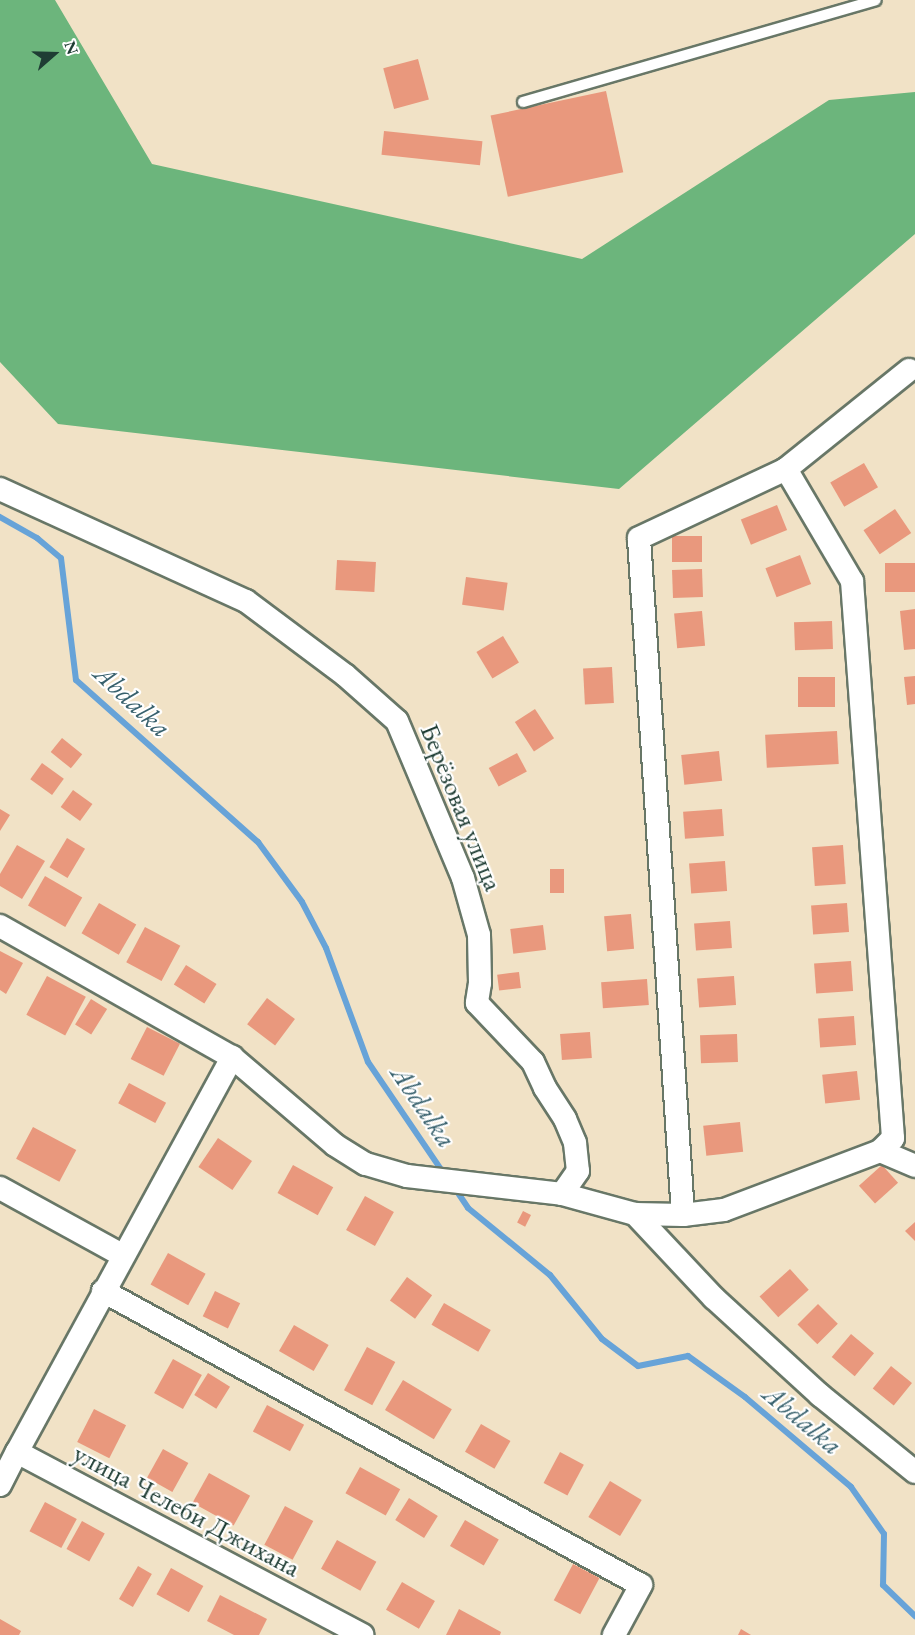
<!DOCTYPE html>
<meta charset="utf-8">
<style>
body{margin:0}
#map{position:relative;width:915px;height:1635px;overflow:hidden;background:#f1e2c6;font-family:"EB Garamond",serif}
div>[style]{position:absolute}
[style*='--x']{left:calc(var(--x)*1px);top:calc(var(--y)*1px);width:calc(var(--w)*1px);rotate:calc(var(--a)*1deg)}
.forest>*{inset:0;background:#6cb57c}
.stream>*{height:6px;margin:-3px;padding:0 3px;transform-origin:3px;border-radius:3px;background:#67a3d8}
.building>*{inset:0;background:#e9987d;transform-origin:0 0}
.roads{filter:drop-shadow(2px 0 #687767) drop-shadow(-2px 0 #687767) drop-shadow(0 2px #687767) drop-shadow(0 -2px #687767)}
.service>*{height:10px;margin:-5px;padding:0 5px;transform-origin:5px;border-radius:5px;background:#fff}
.minor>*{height:22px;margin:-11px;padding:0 11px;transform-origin:11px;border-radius:11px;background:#fff}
span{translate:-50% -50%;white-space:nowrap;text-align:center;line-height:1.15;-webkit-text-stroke:4.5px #fff;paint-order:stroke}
.street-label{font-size:27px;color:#1f3d34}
.water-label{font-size:28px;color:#38616d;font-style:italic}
.north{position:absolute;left:24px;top:24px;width:60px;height:60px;-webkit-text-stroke:4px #fff;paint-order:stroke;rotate:70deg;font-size:16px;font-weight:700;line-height:24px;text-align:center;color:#1f3d34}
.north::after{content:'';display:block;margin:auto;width:21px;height:27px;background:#1f3d34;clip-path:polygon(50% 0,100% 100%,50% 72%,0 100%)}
</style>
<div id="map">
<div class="forest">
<div style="clip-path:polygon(0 0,55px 0,152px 164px,582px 259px,829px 100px,915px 92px,915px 234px,619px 489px,58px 424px,0 362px)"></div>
</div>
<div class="stream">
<div style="--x:0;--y:517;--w:43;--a:29.6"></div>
<div style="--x:37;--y:538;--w:31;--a:40"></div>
<div style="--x:61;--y:558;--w:123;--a:83"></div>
<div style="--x:76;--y:680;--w:244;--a:41.7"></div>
<div style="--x:258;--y:842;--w:74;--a:53.7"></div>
<div style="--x:302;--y:902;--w:52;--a:62.4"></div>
<div style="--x:326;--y:948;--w:121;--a:69.8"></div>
<div style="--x:368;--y:1062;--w:135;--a:55.8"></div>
<div style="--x:454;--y:1187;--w:25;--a:56"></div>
<div style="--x:468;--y:1208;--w:106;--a:39.3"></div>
<div style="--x:550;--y:1275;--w:82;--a:50.9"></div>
<div style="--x:602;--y:1339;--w:45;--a:36.9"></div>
<div style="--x:638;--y:1366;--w:51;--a:-11.3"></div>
<div style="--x:688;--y:1356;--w:70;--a:35.7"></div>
<div style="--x:745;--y:1397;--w:139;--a:40.3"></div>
<div style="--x:851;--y:1487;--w:57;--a:54.9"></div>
<div style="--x:884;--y:1534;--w:51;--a:91.1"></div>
<div style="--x:883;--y:1585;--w:45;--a:44.1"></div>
</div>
<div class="building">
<div style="left:418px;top:59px;width:42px;height:36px;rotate:75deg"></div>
<div style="left:606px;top:91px;width:83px;height:118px;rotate:78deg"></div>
<div style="left:384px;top:131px;width:99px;height:24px;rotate:6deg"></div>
<div style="left:864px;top:463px;width:28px;height:39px;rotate:60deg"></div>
<div style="left:777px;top:505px;width:27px;height:39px;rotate:68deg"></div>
<div style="left:895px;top:509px;width:29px;height:38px;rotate:56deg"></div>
<div style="left:672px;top:536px;width:30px;height:26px"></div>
<div style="left:800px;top:555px;width:31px;height:37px;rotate:69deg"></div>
<div style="left:337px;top:560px;width:39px;height:30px;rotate:3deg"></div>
<div style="left:915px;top:563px;width:29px;height:30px;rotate:90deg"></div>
<div style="left:702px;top:569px;width:28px;height:30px;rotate:88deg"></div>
<div style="left:466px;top:577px;width:42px;height:28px;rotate:8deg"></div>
<div style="clip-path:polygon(915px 609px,915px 649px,904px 650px,900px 611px)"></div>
<div style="left:702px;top:611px;width:35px;height:28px;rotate:85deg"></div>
<div style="left:832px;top:621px;width:28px;height:38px;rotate:88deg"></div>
<div style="left:503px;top:636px;width:31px;height:31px;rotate:59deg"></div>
<div style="left:612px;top:667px;width:36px;height:29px;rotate:87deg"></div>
<div style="clip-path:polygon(915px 676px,915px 704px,907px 705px,904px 677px)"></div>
<div style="left:798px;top:677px;width:37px;height:30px"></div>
<div style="left:535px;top:709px;width:35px;height:24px;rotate:57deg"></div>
<div style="left:837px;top:731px;width:33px;height:72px;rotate:87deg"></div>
<div style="left:62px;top:738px;width:26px;height:18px;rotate:39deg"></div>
<div style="left:719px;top:751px;width:30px;height:38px;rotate:84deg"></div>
<div style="left:517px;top:753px;width:21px;height:32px;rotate:62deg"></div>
<div style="left:42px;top:763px;width:27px;height:20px;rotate:36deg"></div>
<div style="left:73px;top:790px;width:24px;height:21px;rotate:36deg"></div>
<div style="clip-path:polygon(0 809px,10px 815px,0 831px)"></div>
<div style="left:722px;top:809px;width:27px;height:39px;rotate:86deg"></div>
<div style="left:67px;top:838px;width:21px;height:34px;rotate:31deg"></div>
<div style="clip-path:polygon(17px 845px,45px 861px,22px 899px,0 886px,0 874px)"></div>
<div style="left:843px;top:845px;width:39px;height:31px;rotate:86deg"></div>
<div style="left:725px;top:861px;width:30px;height:36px;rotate:86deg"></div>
<div style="left:550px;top:869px;width:14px;height:24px"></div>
<div style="left:45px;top:876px;width:43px;height:34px;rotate:30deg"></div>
<div style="left:99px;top:903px;width:43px;height:35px;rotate:30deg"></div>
<div style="left:847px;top:903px;width:29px;height:36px;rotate:86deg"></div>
<div style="left:631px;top:914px;width:35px;height:27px;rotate:85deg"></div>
<div style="left:730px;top:921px;width:27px;height:36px;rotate:86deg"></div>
<div style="left:543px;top:925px;width:25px;height:33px;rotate:83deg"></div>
<div style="left:145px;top:927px;width:40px;height:40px;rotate:28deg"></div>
<div style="clip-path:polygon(0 951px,23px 963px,6px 994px,0 990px)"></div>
<div style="left:851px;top:961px;width:30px;height:37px;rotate:86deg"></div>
<div style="left:186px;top:965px;width:36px;height:23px;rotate:32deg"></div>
<div style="left:519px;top:972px;width:16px;height:22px;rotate:83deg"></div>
<div style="left:47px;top:976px;width:44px;height:44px;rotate:28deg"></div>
<div style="left:734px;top:976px;width:29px;height:37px;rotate:86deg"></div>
<div style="left:647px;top:979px;width:26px;height:46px;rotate:86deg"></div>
<div style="left:267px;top:998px;width:35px;height:33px;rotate:37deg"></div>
<div style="left:91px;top:999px;width:19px;height:30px;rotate:32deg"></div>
<div style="left:854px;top:1016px;width:29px;height:36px;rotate:86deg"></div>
<div style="left:147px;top:1027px;width:37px;height:36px;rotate:27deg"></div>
<div style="left:590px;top:1032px;width:26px;height:30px;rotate:86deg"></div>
<div style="left:737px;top:1034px;width:28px;height:37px;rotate:88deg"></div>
<div style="left:857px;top:1071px;width:29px;height:35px;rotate:84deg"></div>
<div style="left:129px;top:1083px;width:42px;height:23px;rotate:28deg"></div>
<div style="left:740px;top:1122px;width:30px;height:37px;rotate:84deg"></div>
<div style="left:33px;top:1127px;width:49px;height:36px;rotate:28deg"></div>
<div style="left:218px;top:1138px;width:41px;height:35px;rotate:34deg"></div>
<div style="left:293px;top:1165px;width:46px;height:32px;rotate:29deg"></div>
<div style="left:882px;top:1165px;width:24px;height:31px;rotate:48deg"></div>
<div style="left:365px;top:1196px;width:33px;height:39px;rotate:29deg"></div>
<div style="left:523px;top:1211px;width:9px;height:13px;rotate:27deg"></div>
<div style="clip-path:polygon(915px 1222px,915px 1241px,905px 1231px)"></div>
<div style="left:168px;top:1253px;width:43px;height:36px;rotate:29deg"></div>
<div style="left:790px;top:1269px;width:28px;height:41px;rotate:48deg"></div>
<div style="left:407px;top:1277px;width:31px;height:29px;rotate:36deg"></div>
<div style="left:215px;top:1291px;width:28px;height:28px;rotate:26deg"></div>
<div style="left:444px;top:1303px;width:54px;height:25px;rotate:30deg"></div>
<div style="left:818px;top:1304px;width:28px;height:29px;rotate:45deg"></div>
<div style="left:294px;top:1325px;width:40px;height:30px;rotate:30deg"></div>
<div style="left:851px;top:1334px;width:30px;height:30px;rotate:40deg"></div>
<div style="left:367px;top:1347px;width:32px;height:49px;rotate:28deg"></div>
<div style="left:173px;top:1359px;width:33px;height:39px;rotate:29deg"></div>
<div style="left:891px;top:1366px;width:27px;height:29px;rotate:39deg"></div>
<div style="left:208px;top:1373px;width:26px;height:26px;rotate:32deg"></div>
<div style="left:403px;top:1380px;width:57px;height:35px;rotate:31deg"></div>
<div style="left:267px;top:1405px;width:42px;height:30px;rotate:28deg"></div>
<div style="left:94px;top:1409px;width:36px;height:37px;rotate:27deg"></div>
<div style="left:481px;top:1424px;width:34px;height:32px;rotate:30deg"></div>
<div style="left:163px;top:1449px;width:29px;height:33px;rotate:29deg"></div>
<div style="left:560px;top:1452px;width:27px;height:35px;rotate:28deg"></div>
<div style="left:360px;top:1467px;width:46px;height:30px;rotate:29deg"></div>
<div style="left:209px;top:1473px;width:47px;height:34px;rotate:29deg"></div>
<div style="left:610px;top:1481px;width:37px;height:42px;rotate:31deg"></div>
<div style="left:409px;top:1498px;width:34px;height:26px;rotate:32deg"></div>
<div style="left:45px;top:1502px;width:36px;height:33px;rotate:28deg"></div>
<div style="left:285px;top:1506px;width:32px;height:44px;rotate:28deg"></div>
<div style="left:465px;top:1520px;width:39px;height:30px;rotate:30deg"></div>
<div style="left:82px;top:1521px;width:26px;height:32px;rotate:29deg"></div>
<div style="left:337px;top:1540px;width:45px;height:33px;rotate:29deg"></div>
<div style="left:573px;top:1564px;width:30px;height:41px;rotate:28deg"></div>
<div style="left:138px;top:1566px;width:16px;height:38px;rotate:30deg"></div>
<div style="left:171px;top:1568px;width:37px;height:30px;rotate:29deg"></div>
<div style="left:402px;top:1582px;width:38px;height:32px;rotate:30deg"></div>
<div style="clip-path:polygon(220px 1595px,267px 1619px,259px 1635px,234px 1635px,207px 1621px)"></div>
<div style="clip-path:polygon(459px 1609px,501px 1632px,500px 1635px,446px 1635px)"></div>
<div style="clip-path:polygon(0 1619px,21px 1631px,19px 1635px,0 1635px)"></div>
<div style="clip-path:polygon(741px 1629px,751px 1635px,738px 1635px)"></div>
</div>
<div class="roads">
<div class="service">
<div style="--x:523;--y:102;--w:367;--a:-16.1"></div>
</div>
<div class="minor">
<div style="--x:786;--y:469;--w:130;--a:59.5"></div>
<div style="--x:852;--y:581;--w:559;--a:85.79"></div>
<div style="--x:893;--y:1138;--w:18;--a:135"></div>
<div style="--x:880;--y:1151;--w:38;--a:23"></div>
<div style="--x:0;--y:489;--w:270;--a:24.5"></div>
<div style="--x:246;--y:601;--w:124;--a:36.8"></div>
<div style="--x:345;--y:675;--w:69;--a:41.5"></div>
<div style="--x:397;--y:721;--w:170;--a:67.2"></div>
<div style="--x:463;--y:878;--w:59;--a:74.3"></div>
<div style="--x:479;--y:935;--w:48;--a:88.8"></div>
<div style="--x:480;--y:983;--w:20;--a:99"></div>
<div style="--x:477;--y:1003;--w:81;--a:46.5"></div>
<div style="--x:533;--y:1062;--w:29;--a:65"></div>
<div style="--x:545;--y:1088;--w:37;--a:57"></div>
<div style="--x:565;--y:1119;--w:26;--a:67"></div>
<div style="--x:575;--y:1143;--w:28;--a:84"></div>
<div style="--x:578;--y:1171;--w:28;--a:125"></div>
<div style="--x:0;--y:926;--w:266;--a:29.5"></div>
<div style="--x:232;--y:1057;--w:135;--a:40.5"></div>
<div style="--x:335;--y:1145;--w:36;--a:32"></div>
<div style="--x:366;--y:1164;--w:43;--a:16.3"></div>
<div style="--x:407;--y:1176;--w:156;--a:6.6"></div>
<div style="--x:562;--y:1194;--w:76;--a:15.3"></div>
<div style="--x:635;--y:1214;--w:48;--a:1.2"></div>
<div style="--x:683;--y:1215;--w:41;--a:-7"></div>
<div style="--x:724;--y:1210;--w:167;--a:-20.7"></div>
<div style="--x:0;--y:1188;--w:139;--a:28.8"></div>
<div style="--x:635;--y:1214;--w:115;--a:46.8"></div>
<div style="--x:714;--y:1298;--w:144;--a:42.5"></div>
<div style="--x:820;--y:1395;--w:122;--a:39"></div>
<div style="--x:683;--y:1215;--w:678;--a:-93.72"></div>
<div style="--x:639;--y:538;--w:162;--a:-25.1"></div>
<div style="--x:786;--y:469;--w:158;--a:-38.8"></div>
<div style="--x:103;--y:1291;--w:613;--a:28.66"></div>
<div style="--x:641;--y:1585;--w:57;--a:118.4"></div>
<div style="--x:17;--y:1452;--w:450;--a:-61.4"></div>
<div style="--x:0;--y:1485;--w:37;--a:-63"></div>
<div style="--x:17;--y:1452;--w:391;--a:27.9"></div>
</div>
</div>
<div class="street-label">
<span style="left:462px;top:807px;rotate:68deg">Берёзовая улица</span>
<span style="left:187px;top:1510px;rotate:28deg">улица Челеби Джихана</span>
</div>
<div class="water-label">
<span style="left:133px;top:700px;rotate:43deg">Abdalka</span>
<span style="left:424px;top:1106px;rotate:56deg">Abdalka</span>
<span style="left:803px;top:1419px;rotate:40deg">Abdalka</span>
</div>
<div class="north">N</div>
</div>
